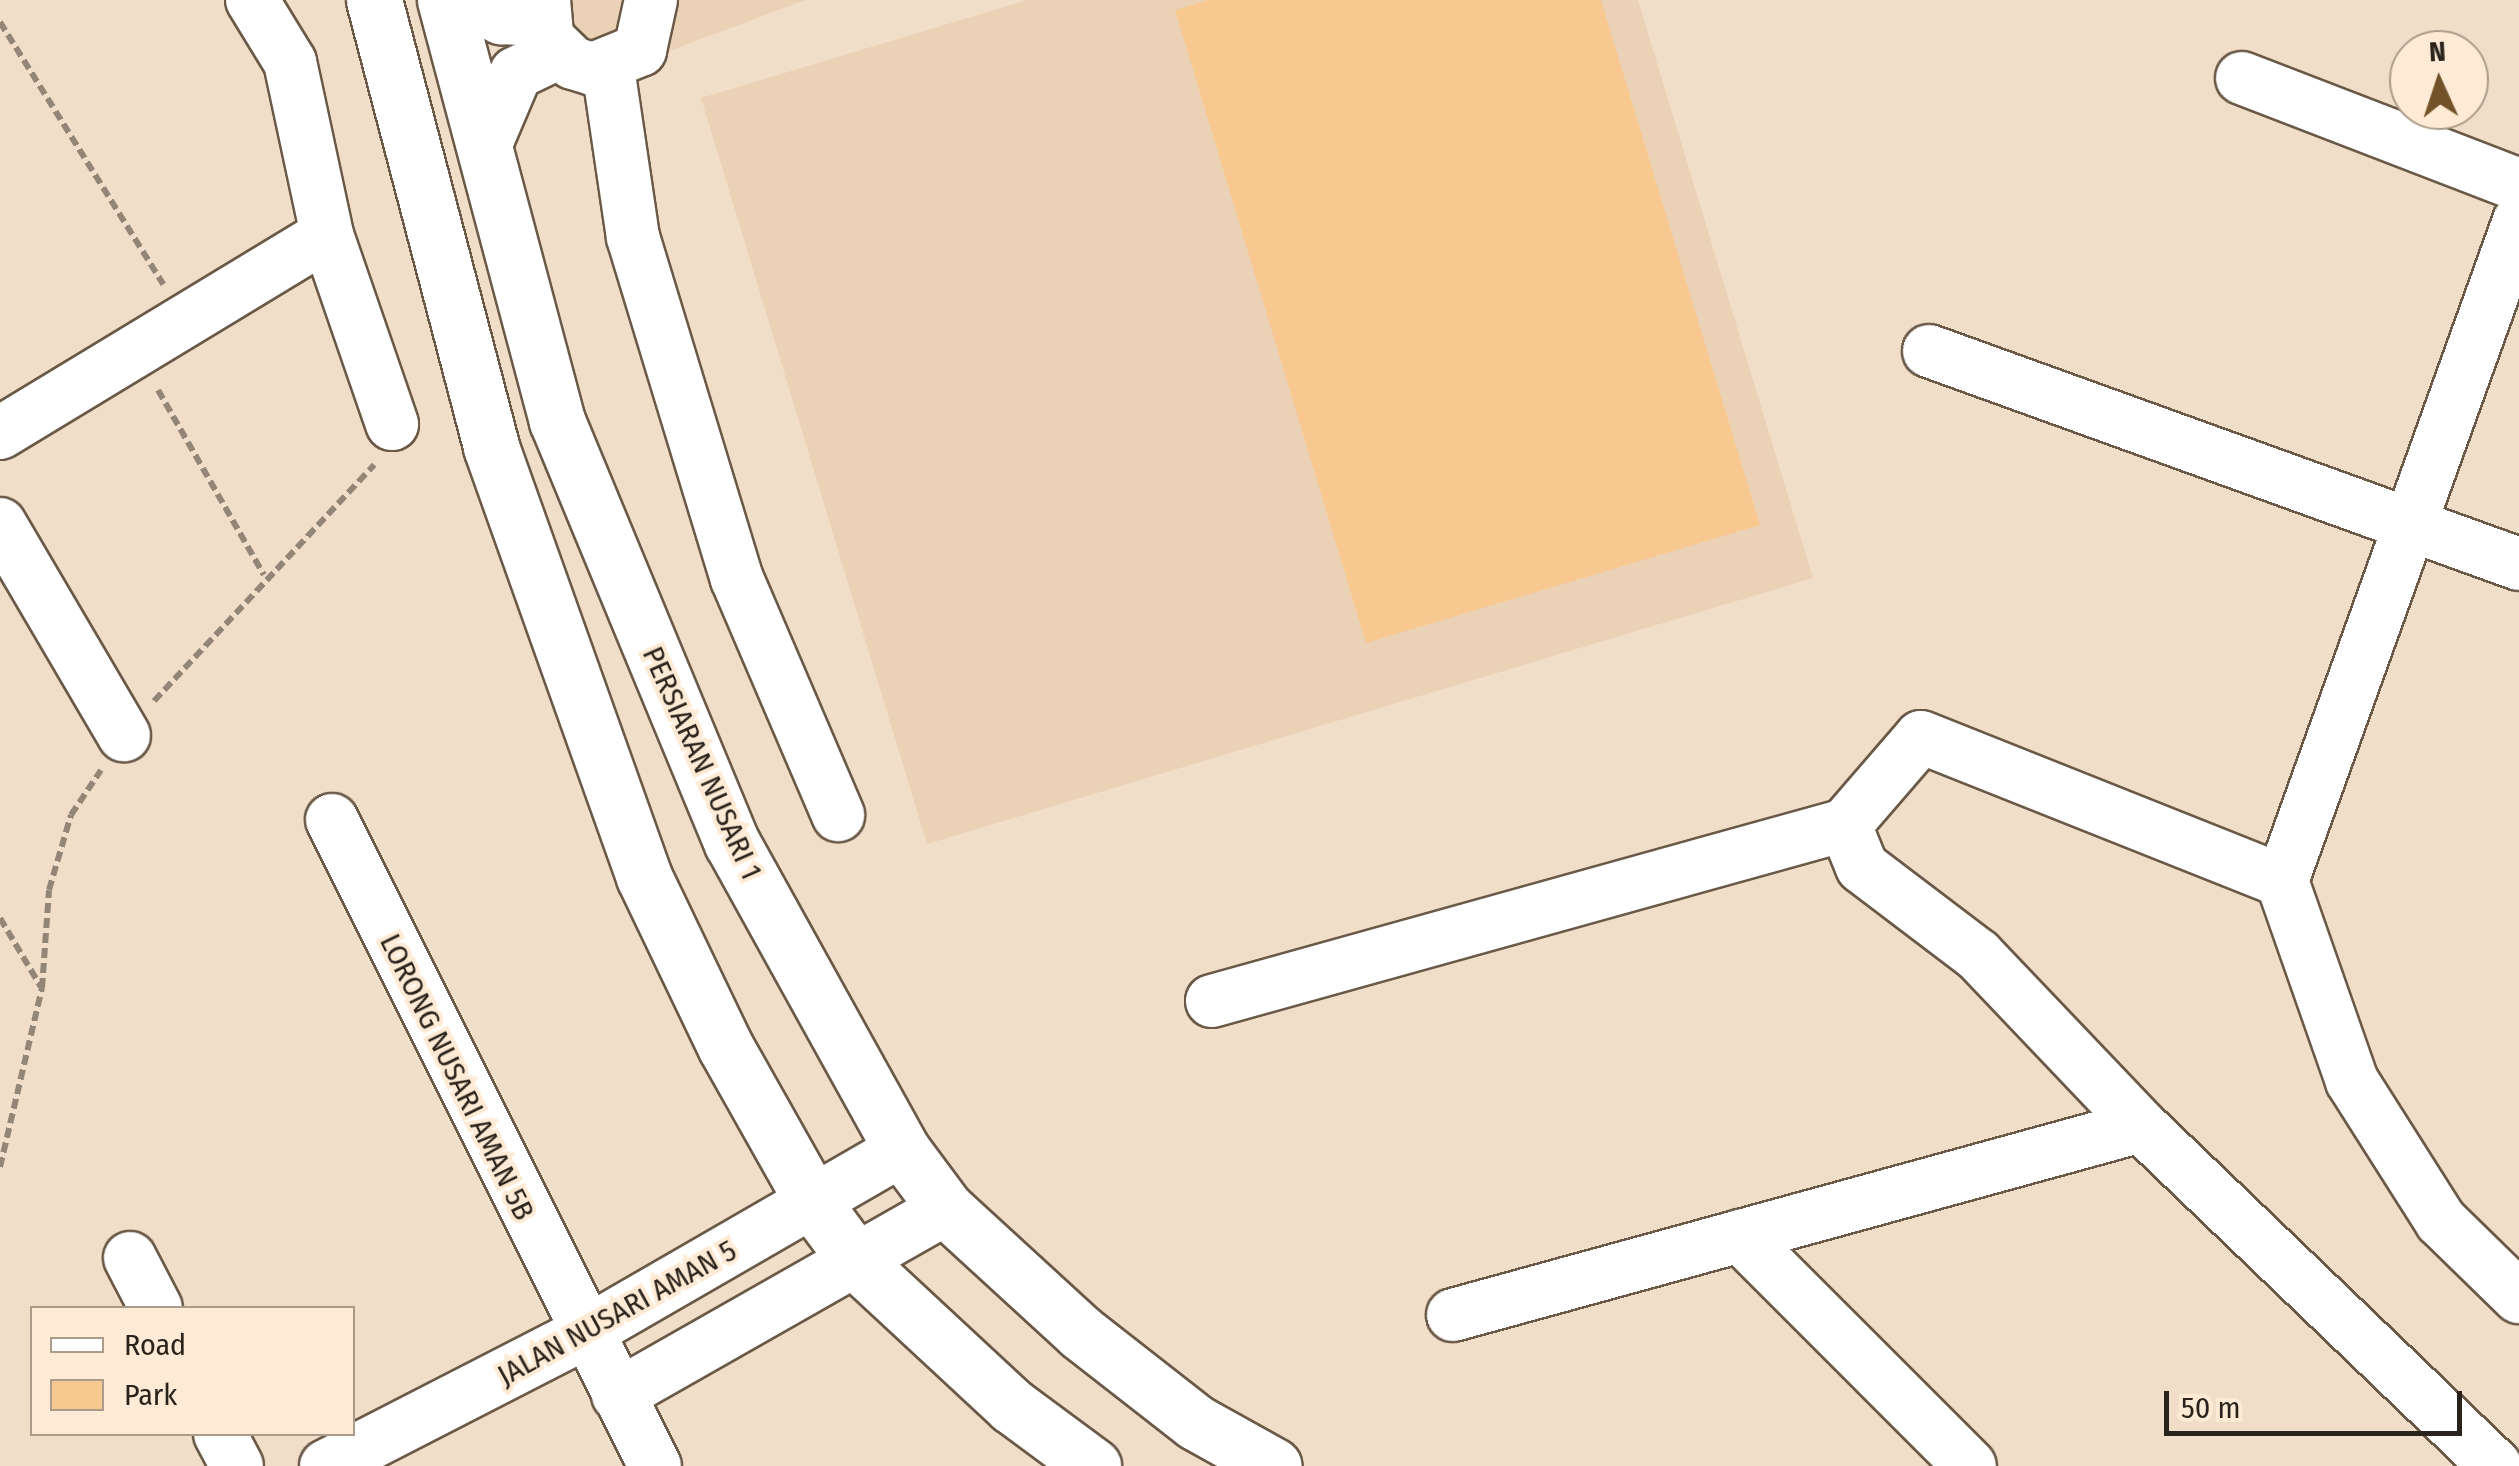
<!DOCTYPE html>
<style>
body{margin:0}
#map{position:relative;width:2519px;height:1466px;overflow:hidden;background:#f1dec9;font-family:"Fira Sans Condensed",sans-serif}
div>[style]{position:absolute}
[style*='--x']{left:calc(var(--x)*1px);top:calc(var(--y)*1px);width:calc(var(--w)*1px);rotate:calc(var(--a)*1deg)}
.built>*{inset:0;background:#ebd2b7}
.green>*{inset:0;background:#f8c891}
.path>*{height:6px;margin-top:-3px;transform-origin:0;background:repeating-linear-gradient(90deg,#938677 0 10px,transparent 0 15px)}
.roads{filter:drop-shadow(2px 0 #6a5947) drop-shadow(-2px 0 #6a5947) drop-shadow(0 2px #6a5947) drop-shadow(0 -2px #6a5947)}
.minor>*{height:52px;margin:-26px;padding:0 26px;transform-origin:26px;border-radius:26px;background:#fff}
.major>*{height:55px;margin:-27.5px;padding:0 27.5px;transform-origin:27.5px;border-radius:27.5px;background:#fff}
span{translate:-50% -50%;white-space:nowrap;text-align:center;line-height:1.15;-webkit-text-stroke:8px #ffebd5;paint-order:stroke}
.street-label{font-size:30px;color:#2a231b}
.legend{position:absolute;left:30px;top:1306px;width:325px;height:130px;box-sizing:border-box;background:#ffebd5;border:2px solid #aa9b8b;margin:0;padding:12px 18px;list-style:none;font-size:30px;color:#2a231b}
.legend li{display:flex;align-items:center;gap:20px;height:50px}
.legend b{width:50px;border:2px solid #aa9b8b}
.north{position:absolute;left:2389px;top:30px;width:100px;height:100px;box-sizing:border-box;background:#ffebd5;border:2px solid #aa9b8b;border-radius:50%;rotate:357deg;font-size:28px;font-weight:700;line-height:40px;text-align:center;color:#2a231b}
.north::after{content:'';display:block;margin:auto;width:35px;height:45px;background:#735129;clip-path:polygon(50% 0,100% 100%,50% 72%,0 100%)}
.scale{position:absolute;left:2164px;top:1391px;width:298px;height:45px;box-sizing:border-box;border:5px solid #2a231b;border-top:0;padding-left:12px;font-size:30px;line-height:35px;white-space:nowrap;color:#2a231b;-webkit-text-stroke:8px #ffebd5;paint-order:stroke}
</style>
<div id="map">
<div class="built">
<div style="clip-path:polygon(546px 0,805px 0,565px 90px)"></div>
<div style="clip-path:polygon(1027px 0,1638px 0,1813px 578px,927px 844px,701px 98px)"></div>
</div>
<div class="green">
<div style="clip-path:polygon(1208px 0,1601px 0,1760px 525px,1366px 643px,1175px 10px)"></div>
</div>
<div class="path">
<div style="--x:0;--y:22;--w:309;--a:58.1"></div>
<div style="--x:158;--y:390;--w:213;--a:60.2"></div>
<div style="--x:154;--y:701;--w:323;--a:-47"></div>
<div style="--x:0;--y:918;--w:80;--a:59.3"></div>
<div style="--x:0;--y:1167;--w:184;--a:-76.8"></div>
<div style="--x:42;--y:988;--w:98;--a:-85.9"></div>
<div style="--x:49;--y:890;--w:78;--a:-73.7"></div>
<div style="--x:71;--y:815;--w:54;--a:-56.3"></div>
</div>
<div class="roads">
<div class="minor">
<div style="--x:252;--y:0;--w:73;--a:58.5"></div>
<div style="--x:290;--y:62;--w:177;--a:77.9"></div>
<div style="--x:327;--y:235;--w:200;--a:71"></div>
<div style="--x:468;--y:0;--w:38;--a:29"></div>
<div style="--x:501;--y:18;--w:41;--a:2.8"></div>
<div style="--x:544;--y:0;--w:38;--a:85"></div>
<div style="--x:547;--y:38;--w:36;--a:44"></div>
<div style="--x:573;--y:63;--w:21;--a:17"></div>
<div style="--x:593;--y:69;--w:51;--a:-22"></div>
<div style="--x:640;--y:50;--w:51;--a:-77.6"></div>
<div style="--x:608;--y:68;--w:171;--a:81.6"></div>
<div style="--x:633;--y:237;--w:357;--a:73.1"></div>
<div style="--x:737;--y:579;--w:257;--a:66.8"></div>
<div style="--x:2242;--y:78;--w:297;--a:21.1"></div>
<div style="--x:485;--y:146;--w:79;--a:-67"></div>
<div style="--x:516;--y:73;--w:47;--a:-25.5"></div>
<div style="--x:2519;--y:221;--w:701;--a:109.75"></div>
<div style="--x:2282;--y:881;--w:212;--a:70.7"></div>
<div style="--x:2352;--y:1081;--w:166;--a:57.6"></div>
<div style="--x:2441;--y:1221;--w:109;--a:44.3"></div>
<div style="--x:1929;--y:351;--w:627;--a:19.85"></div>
<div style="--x:0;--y:433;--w:382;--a:-31.2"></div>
<div style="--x:0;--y:524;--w:245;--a:59.6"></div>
<div style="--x:332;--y:820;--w:722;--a:63.43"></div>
<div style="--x:1845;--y:825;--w:45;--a:68"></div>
<div style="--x:1862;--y:867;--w:146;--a:37.2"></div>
<div style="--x:1978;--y:955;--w:236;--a:46.4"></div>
<div style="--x:2141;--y:1126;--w:491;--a:43.8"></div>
<div style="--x:1212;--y:1001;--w:657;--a:-15.54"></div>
<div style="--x:1845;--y:825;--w:116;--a:-49.2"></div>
<div style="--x:1921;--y:737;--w:389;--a:21.7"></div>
<div style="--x:1740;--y:1236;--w:325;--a:45"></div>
<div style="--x:130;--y:1258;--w:56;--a:62.5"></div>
<div style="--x:1453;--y:1315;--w:713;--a:-15.36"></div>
<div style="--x:618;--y:1395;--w:377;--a:-29.6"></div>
<div style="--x:220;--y:1434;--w:36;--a:62"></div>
<div style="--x:326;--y:1466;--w:289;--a:-27.2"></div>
<div style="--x:583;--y:1334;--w:368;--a:-30"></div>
</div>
<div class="major">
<div style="--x:374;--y:0;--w:462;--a:75.3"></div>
<div style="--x:491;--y:447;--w:456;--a:70.4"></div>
<div style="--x:644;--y:877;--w:187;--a:64.4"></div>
<div style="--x:725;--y:1046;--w:181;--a:60.6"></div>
<div style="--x:814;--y:1204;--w:74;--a:53.3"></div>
<div style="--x:858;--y:1263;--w:210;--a:42.9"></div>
<div style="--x:1012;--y:1406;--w:101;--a:36.5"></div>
<div style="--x:445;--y:0;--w:436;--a:75.1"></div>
<div style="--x:557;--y:421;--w:457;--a:67.5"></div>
<div style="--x:732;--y:843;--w:351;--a:61"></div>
<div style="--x:902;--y:1150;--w:74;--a:53.3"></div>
<div style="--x:946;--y:1209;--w:182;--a:42.5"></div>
<div style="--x:1080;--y:1332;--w:146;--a:38"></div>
<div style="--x:1195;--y:1422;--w:90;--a:29.1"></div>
</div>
</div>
<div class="street-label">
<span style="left:702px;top:763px;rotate:66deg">PERSIARAN NUSARI 1</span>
<span style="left:457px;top:1077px;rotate:64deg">LORONG NUSARI AMAN 5B</span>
<span style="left:617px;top:1313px;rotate:-29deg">JALAN NUSARI AMAN 5</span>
</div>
<ul class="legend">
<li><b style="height:12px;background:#fff"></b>Road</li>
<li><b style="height:28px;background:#f8c891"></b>Park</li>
</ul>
<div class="north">N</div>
<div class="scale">50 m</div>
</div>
